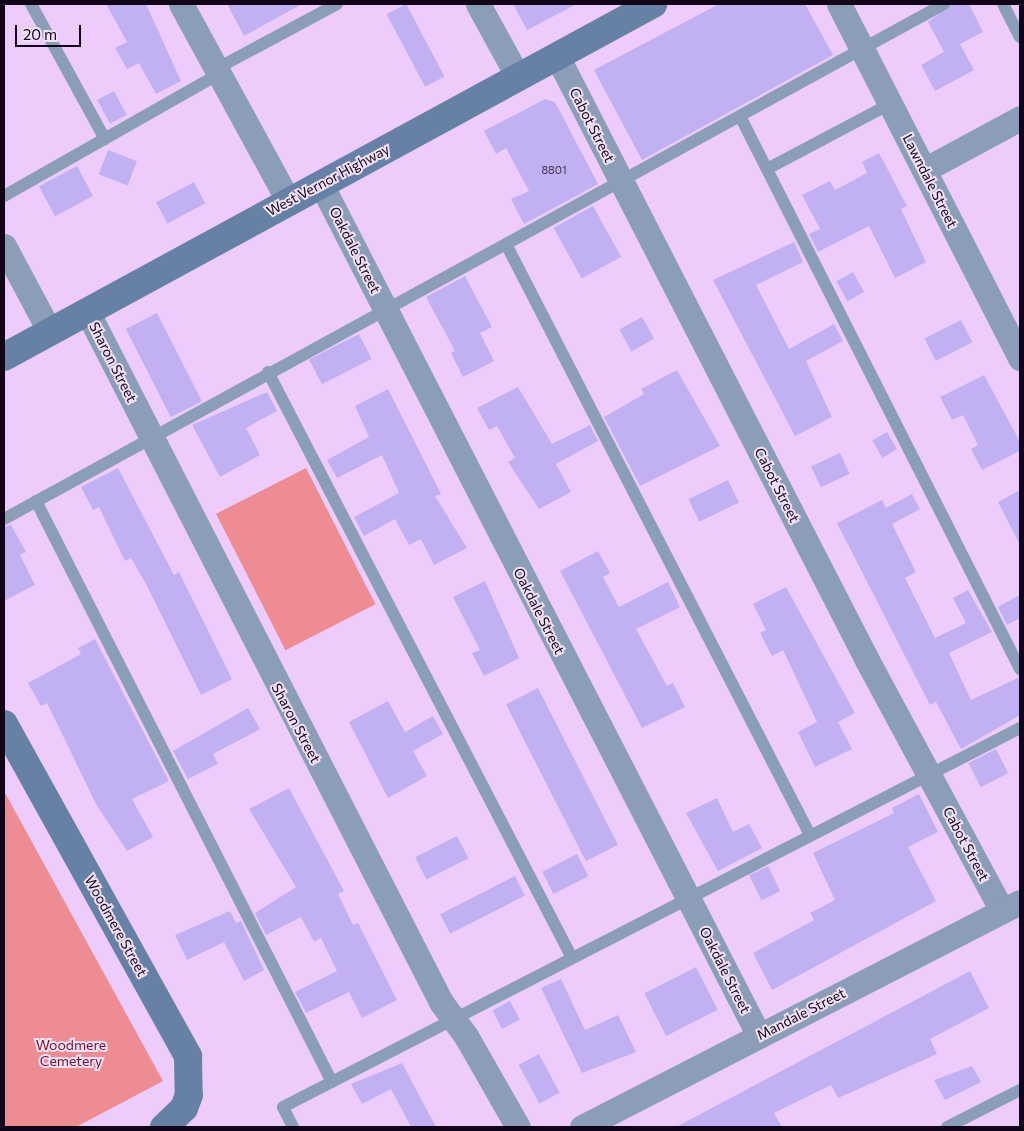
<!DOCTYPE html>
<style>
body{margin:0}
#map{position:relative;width:1024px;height:1131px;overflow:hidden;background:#edccfc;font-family:Commissioner,sans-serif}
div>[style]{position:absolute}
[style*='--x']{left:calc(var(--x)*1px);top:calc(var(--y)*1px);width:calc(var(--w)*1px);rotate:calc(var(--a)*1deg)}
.green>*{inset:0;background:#ee8c94;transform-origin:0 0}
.building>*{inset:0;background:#c1b1f2;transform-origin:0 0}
.lane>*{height:12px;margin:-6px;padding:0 6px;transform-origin:6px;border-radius:6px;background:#8c9eb7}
.street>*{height:25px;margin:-12.5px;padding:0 12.5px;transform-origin:12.5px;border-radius:12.5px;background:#8c9eb7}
.secondary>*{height:28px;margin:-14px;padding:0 14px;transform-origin:14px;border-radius:14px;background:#6681a5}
span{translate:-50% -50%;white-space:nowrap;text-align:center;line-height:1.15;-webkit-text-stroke:4px #f1e0f8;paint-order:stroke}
.number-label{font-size:11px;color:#3e304f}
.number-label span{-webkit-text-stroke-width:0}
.street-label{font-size:14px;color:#130519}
.park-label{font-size:14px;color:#711528}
.frame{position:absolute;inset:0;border:5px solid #130519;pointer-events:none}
.scale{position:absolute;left:15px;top:25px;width:66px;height:22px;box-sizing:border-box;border:2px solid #130519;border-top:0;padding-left:6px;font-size:15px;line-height:18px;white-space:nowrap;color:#130519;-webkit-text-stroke:4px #f1e0f8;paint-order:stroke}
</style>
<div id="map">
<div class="green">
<div style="left:306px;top:468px;width:153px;height:101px;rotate:63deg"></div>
<div style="clip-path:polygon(4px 791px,163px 1081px,76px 1127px,4px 1127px)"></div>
</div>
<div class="building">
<div style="clip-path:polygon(106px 4px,146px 4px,181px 81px,156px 94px,139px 63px,127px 69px,115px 48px,127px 42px)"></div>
<div style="clip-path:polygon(227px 4px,302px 4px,244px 36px)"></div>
<div style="left:406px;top:4px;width:82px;height:22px;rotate:62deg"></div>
<div style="clip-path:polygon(513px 4px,577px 4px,527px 30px)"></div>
<div style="clip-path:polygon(719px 4px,805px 4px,833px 55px,642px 160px,594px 70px)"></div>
<div style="clip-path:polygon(952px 4px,969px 4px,983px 32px,960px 44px,974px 70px,935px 91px,921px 65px,944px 52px,928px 22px)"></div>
<div style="left:114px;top:91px;width:27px;height:19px;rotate:62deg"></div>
<div style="clip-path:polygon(545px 99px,555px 102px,598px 184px,524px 224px,511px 199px,529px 191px,506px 148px,496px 154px,484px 131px)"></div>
<div style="left:108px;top:150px;width:31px;height:26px;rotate:21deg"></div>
<div style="clip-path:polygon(879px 153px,907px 206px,901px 209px,926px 262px,895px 278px,869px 226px,818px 252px,809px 234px,820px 229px,802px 195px,830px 181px,835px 190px,867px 173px,862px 162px)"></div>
<div style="left:77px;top:166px;width:34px;height:43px;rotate:62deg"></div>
<div style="left:194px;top:182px;width:24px;height:43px;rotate:62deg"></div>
<div style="left:593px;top:206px;width:58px;height:45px;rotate:61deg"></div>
<div style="clip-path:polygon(794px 242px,803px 262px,756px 285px,789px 349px,834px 324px,843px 341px,806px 361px,832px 417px,795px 436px,713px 280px)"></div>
<div style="left:853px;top:272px;width:23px;height:19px;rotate:61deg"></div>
<div style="clip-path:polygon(465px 276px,492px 327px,480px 333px,494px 361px,463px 377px,451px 353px,455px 351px,426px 297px)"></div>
<div style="left:157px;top:313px;width:99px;height:35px;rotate:63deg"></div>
<div style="left:642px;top:317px;width:25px;height:26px;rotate:61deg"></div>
<div style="left:961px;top:320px;width:25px;height:41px;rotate:63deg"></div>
<div style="left:359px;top:334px;width:28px;height:56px;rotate:63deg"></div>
<div style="clip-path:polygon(677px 370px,720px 446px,640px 486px,604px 417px,644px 394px,641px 389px)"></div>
<div style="clip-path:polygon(984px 375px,1020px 442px,1020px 451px,982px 470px,971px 449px,978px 445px,963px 415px,952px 420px,940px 397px)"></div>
<div style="clip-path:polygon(518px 387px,552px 444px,590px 425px,598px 441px,556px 464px,571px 492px,539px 509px,508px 462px,515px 458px,497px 426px,489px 430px,477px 408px)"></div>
<div style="clip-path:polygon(388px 389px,441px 494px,435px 496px,467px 548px,434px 565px,421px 539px,409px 545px,395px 519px,364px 536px,354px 517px,399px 493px,382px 455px,337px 478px,327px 460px,369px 437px,355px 406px)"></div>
<div style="clip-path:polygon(267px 392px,277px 411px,246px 428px,260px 455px,220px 477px,192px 425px)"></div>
<div style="left:887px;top:432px;width:20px;height:17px;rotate:60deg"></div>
<div style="left:840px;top:453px;width:23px;height:32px;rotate:65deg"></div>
<div style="clip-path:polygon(118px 468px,174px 575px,179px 572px,232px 679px,201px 695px,146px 584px,131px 558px,125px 561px,99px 507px,93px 510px,81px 487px)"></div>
<div style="left:728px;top:480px;width:25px;height:44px;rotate:64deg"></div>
<div style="clip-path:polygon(1020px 490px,1020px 545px,998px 502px)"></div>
<div style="clip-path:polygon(912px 494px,920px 509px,892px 524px,916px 572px,905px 578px,935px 638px,966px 623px,953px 598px,968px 590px,992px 632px,949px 653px,971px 700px,1020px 677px,1020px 715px,961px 749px,936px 702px,930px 705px,837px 523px,882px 500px,886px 508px)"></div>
<div style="clip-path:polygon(11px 525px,26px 552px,20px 555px,35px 585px,4px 601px,4px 527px)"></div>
<div style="clip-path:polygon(598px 551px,610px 573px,603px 577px,619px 607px,668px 582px,680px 607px,636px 629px,667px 686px,673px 683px,685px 707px,642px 728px,560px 571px)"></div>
<div style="clip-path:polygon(485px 581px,519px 658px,484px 676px,472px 653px,480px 650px,453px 597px)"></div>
<div style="clip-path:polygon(786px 587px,855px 713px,838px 722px,852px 749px,815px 767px,798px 732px,817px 722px,783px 650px,772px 656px,760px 633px,766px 630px,753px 604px)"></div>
<div style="clip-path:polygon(1020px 595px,1020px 618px,1007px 625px,998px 607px)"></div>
<div style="clip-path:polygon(95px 639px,169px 781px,132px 799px,153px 837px,127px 851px,96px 804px,47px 703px,41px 706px,28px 683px,81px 654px,78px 648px)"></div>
<div style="left:538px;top:688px;width:176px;height:36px;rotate:63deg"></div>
<div style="clip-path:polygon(388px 701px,405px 732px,433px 716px,443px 734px,413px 751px,427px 776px,388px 798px,349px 722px)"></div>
<div style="clip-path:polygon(248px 708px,260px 729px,213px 754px,218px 764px,188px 779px,173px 751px)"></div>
<div style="left:996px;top:749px;width:27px;height:31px;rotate:63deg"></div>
<div style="clip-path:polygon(289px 788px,344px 891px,338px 894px,353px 925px,358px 923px,397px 1000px,362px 1018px,349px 992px,306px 1013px,295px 992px,337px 971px,321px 938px,314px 942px,301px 917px,266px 935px,255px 913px,296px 887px,249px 809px)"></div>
<div style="clip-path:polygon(919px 794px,938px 832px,908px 847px,936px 901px,772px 990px,753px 953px,814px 920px,810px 913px,835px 900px,813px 853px,894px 813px,892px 808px)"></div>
<div style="clip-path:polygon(717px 798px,733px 832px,749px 824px,762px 848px,718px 871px,686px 813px)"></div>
<div style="left:457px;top:836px;width:25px;height:47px;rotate:63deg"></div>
<div style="left:577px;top:854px;width:25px;height:39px;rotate:63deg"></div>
<div style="left:768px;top:866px;width:28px;height:21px;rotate:64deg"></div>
<div style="left:515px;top:876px;width:22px;height:84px;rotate:63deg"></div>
<div style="clip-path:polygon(230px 911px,236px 923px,241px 921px,264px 970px,244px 981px,224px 942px,187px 960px,175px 935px)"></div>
<div style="left:696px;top:967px;width:48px;height:58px;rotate:63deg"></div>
<div style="clip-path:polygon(970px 971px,989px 1008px,930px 1039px,937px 1054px,838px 1098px,831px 1085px,774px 1113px,782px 1127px,676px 1127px)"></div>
<div style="clip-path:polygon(561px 979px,585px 1030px,618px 1015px,636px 1052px,582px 1073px,541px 988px)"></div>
<div style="left:510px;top:1001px;width:21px;height:20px;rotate:62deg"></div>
<div style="left:539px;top:1054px;width:44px;height:23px;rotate:62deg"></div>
<div style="clip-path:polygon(402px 1063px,436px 1127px,411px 1127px,391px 1089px,362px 1104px,351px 1084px)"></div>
<div style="clip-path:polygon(972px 1066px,981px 1082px,945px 1100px,934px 1080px)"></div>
</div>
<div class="lane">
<div style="--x:31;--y:4;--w:154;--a:61.3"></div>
<div style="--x:1003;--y:4;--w:37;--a:63"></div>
<div style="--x:216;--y:69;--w:137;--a:-28.2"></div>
<div style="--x:741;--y:118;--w:618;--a:63.14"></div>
<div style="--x:767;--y:169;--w:139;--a:-27.9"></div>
<div style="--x:4;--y:196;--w:247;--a:-29.6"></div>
<div style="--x:506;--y:244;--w:665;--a:62.78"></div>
<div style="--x:268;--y:372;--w:660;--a:62.58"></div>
<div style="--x:36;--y:501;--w:652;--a:63"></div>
<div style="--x:4;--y:519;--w:1072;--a:-28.72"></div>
<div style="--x:293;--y:1127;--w:22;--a:-117"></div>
<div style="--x:283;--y:1107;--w:829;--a:-27.21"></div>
<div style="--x:947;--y:1127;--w:82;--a:-26.9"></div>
</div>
<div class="street">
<div style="--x:181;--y:4;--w:226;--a:61.4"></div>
<div style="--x:478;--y:4;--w:83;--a:61.3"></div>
<div style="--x:839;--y:4;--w:398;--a:62.9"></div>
<div style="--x:557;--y:56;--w:679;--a:62.83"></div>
<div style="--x:867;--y:660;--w:285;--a:61.7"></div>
<div style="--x:924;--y:170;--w:109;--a:-28.4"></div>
<div style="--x:321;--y:184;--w:958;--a:62.79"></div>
<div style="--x:4;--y:246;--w:98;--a:61.9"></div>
<div style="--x:87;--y:311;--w:776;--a:62.87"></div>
<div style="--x:441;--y:1002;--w:42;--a:53.7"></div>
<div style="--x:466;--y:1036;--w:105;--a:60.3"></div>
<div style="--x:582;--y:1127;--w:492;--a:-27.2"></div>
</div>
<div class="secondary">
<div style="--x:4;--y:357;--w:739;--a:-28.54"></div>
<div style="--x:4;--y:724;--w:380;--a:61"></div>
<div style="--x:188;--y:1056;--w:39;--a:89"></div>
<div style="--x:189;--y:1095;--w:14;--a:111"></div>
<div style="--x:184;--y:1108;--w:28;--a:136"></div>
</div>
<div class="number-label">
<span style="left:554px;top:170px">8801</span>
</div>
<div class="street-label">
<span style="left:592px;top:125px;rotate:63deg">Cabot Street</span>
<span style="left:328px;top:180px;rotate:-28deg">West Vernor Highway</span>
<span style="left:930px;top:181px;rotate:63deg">Lawndale Street</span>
<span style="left:355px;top:250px;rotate:63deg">Oakdale Street</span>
<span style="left:113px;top:362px;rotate:63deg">Sharon Street</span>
<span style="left:777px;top:485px;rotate:63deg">Cabot Street</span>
<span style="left:539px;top:611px;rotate:63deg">Oakdale Street</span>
<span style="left:296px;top:723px;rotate:62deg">Sharon Street</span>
<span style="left:966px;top:844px;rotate:62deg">Cabot Street</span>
<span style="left:116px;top:926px;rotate:61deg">Woodmere Street</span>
<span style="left:725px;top:970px;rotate:63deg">Oakdale Street</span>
<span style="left:801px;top:1014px;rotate:-27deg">Mandale Street</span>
</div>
<div class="park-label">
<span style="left:71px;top:1053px">Woodmere<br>Cemetery</span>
</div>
<div class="frame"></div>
<div class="scale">20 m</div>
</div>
